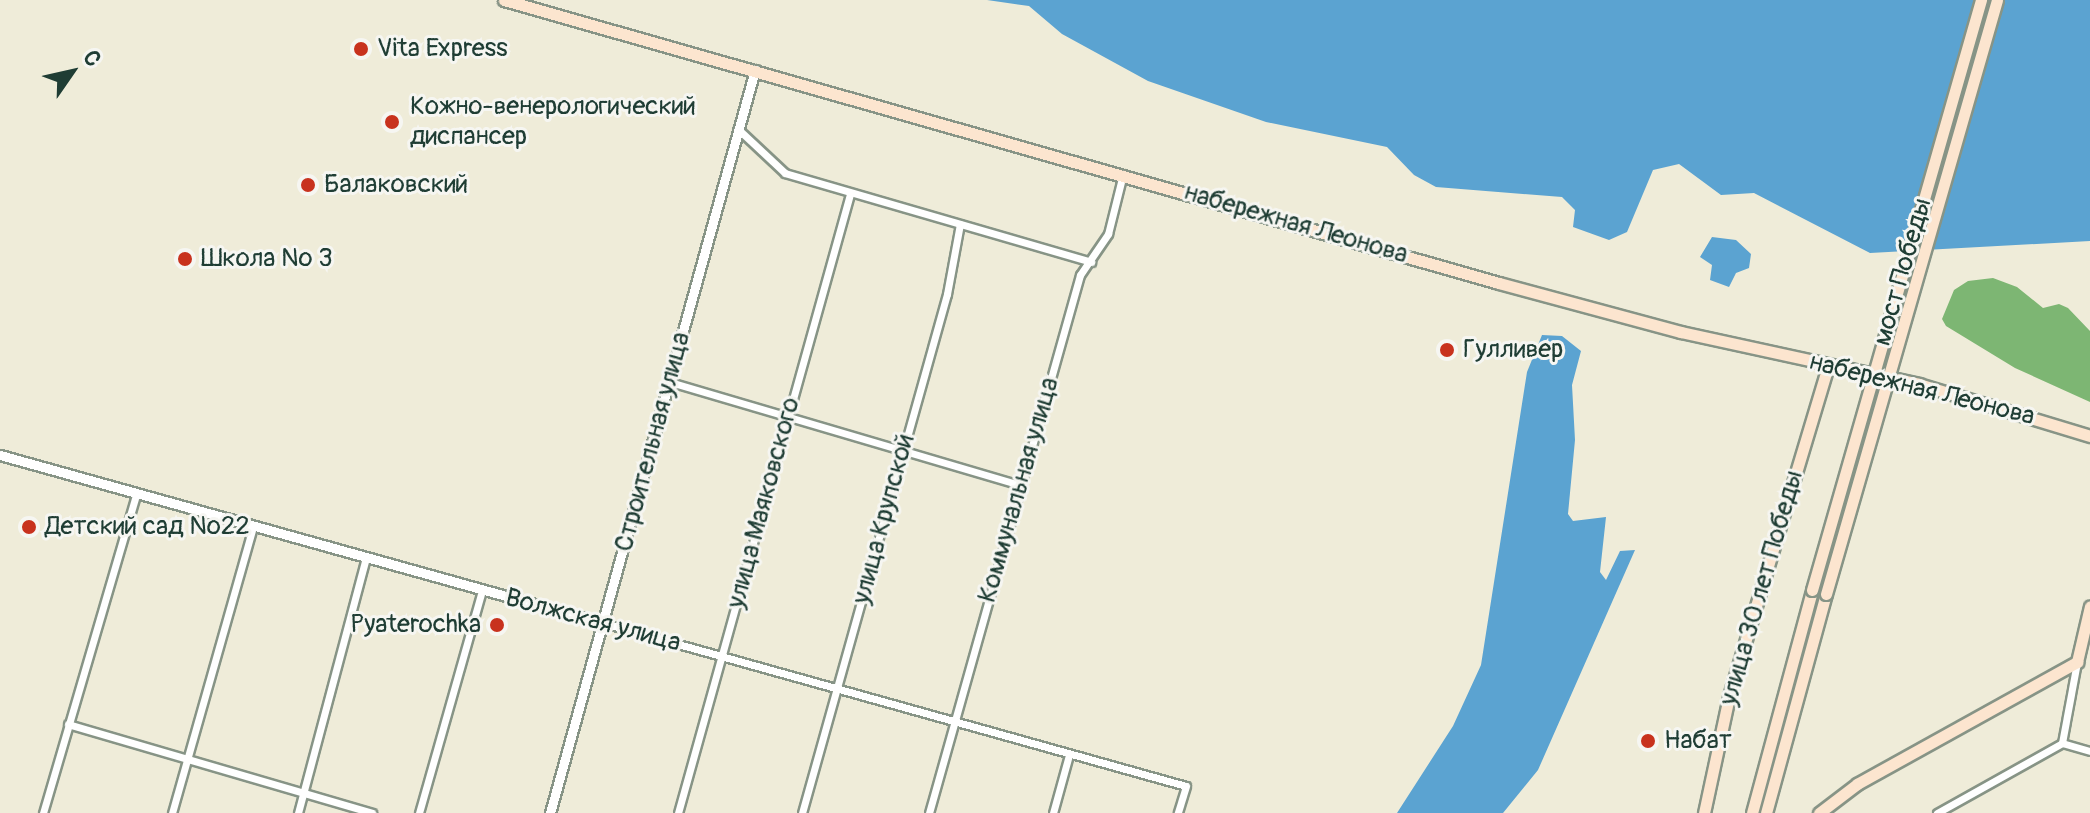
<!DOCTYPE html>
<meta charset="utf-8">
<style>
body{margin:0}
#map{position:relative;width:2090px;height:813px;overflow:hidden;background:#efecd9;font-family:Pangolin,sans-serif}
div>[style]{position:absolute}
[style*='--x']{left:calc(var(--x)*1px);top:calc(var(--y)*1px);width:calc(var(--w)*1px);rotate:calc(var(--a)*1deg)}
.forest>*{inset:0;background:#7db673}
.water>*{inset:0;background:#5ba3d1}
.roads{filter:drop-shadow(2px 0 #879486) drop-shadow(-2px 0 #879486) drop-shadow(0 2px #879486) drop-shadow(0 -2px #879486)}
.minor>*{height:7px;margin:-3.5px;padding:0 3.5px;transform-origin:3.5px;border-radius:3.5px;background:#fff}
.tertiary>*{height:9px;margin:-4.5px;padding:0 4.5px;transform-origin:4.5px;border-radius:4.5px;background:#fff}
.secondary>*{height:11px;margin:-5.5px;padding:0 5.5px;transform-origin:5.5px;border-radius:5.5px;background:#fce5cf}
.bridges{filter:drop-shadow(2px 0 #879486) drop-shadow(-2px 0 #879486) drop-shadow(0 2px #879486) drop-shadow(0 -2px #879486)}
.secondary-bridge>*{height:11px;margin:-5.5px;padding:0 5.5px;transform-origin:5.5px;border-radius:5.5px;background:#fce5cf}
.dots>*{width:22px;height:22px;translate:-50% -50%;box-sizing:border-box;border:4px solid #f6f6f2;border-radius:50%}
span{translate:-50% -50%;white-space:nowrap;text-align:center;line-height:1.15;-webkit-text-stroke:6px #f6f6f2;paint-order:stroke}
.poi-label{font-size:26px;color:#1f3d34}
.left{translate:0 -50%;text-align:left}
.right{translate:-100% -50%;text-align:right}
.street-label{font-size:26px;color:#1f3d34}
.north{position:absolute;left:32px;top:32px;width:80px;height:80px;-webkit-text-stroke:6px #f6f6f2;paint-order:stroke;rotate:56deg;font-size:22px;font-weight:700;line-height:32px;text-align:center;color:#1f3d34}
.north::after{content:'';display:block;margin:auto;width:28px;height:36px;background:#1f3d34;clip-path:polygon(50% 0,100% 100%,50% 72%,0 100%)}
</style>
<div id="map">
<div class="forest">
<div style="clip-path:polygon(1993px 278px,2017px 287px,2043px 308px,2059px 304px,2068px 308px,2090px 331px,2090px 402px,2015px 368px,1946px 326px,1942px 319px,1954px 290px,1968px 281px)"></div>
</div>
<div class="water">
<div style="clip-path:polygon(987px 0,2090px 0,2090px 241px,1870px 253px,1754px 193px,1721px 195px,1679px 164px,1653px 170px,1627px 232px,1609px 240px,1573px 227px,1575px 210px,1562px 197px,1436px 187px,1414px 175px,1387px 147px,1266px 122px,1148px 81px,1062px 34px,1029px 6px)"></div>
<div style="clip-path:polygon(1712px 237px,1736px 240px,1751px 254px,1749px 268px,1736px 273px,1729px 287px,1710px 280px,1712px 265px,1700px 257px)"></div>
<div style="clip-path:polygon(1542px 335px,1562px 336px,1581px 351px,1572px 385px,1575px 440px,1568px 514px,1573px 521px,1606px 517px,1600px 572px,1606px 580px,1620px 551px,1635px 550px,1538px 770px,1503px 813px,1397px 813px,1453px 726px,1481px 665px,1527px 372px)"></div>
</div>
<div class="roads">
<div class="minor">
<div style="--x:738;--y:129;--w:64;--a:43.1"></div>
<div style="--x:785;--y:173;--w:319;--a:16.2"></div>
<div style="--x:670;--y:382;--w:364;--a:16.4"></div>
<div style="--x:603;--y:623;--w:605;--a:15.62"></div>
<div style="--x:1186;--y:786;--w:28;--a:107"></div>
<div style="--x:68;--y:724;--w:317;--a:16.3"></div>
<div style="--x:2062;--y:743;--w:29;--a:16"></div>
<div style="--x:43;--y:813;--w:332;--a:-73.7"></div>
<div style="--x:172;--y:813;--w:298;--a:-74.2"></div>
<div style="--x:298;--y:813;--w:264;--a:-75.1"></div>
<div style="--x:419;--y:813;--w:231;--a:-74.2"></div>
<div style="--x:678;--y:813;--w:642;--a:-74.47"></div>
<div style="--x:802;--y:813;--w:539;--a:-74.39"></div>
<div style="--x:947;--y:294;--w:71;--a:-79.5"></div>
<div style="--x:929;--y:813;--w:559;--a:-74.32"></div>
<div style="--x:1080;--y:275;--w:50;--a:-55.7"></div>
<div style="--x:1108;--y:234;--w:62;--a:-76"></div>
<div style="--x:1053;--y:813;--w:60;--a:-74.6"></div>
<div style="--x:1937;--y:813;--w:143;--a:-29.2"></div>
<div style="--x:2062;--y:743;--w:82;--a:-79.5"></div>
</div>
<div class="tertiary">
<div style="--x:0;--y:455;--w:626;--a:15.57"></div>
<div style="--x:550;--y:813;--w:771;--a:-74.58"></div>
</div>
<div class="secondary">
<div style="--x:504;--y:0;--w:1034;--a:15.88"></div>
<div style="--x:1499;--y:283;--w:188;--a:15.1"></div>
<div style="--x:1681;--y:332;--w:244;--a:12.3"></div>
<div style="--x:1919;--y:384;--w:179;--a:16.9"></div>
<div style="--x:1704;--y:813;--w:120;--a:-77.9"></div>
<div style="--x:1729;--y:696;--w:345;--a:-73.3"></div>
<div style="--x:1752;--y:813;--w:231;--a:-74.9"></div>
<div style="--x:1766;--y:813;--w:227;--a:-74.7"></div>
<div style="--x:1819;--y:813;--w:48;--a:-37.3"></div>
<div style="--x:1857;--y:784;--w:252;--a:-29"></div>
<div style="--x:2077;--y:662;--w:57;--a:-76.9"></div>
</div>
</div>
<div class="bridges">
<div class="secondary-bridge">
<div style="--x:1812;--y:590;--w:614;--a:-74.02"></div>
<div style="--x:1826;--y:594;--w:618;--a:-73.94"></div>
</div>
</div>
<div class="dots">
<div style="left:361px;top:49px;background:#c8321e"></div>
<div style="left:392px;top:122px;background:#c8321e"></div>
<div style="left:308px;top:185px;background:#c8321e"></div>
<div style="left:185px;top:259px;background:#c8321e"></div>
<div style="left:1447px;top:350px;background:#c8321e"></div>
<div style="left:29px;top:527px;background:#c8321e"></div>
<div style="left:497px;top:625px;background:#c8321e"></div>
<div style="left:1648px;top:741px;background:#c8321e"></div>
</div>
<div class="poi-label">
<span class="left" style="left:377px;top:49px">Vita Express</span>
<span class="left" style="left:410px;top:122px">Кожно-венерологический<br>диспансер</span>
<span class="left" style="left:324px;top:185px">Балаковский</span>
<span class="left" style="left:201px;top:259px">Школа № 3</span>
<span class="left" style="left:1463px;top:350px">Гулливер</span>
<span class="left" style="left:45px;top:527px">Детский сад №22</span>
<span class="right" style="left:481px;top:625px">Pyaterochka</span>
<span class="left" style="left:1664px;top:741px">Набат</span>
</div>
<div class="street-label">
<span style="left:1296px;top:224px;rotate:16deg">набережная Леонова</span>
<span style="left:1903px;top:272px;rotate:-74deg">мост Победы</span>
<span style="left:1922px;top:390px;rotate:14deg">набережная Леонова</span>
<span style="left:653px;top:442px;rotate:-75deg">Строительная улица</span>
<span style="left:1019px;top:490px;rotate:-74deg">Коммунальная улица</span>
<span style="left:764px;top:503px;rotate:-75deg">улица Маяковского</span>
<span style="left:884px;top:519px;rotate:-75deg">улица Крупской</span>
<span style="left:1762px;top:588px;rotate:-74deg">улица 30 лет Победы</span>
<span style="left:593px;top:621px;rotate:15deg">Волжская улица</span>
</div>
<div class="north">С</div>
</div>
